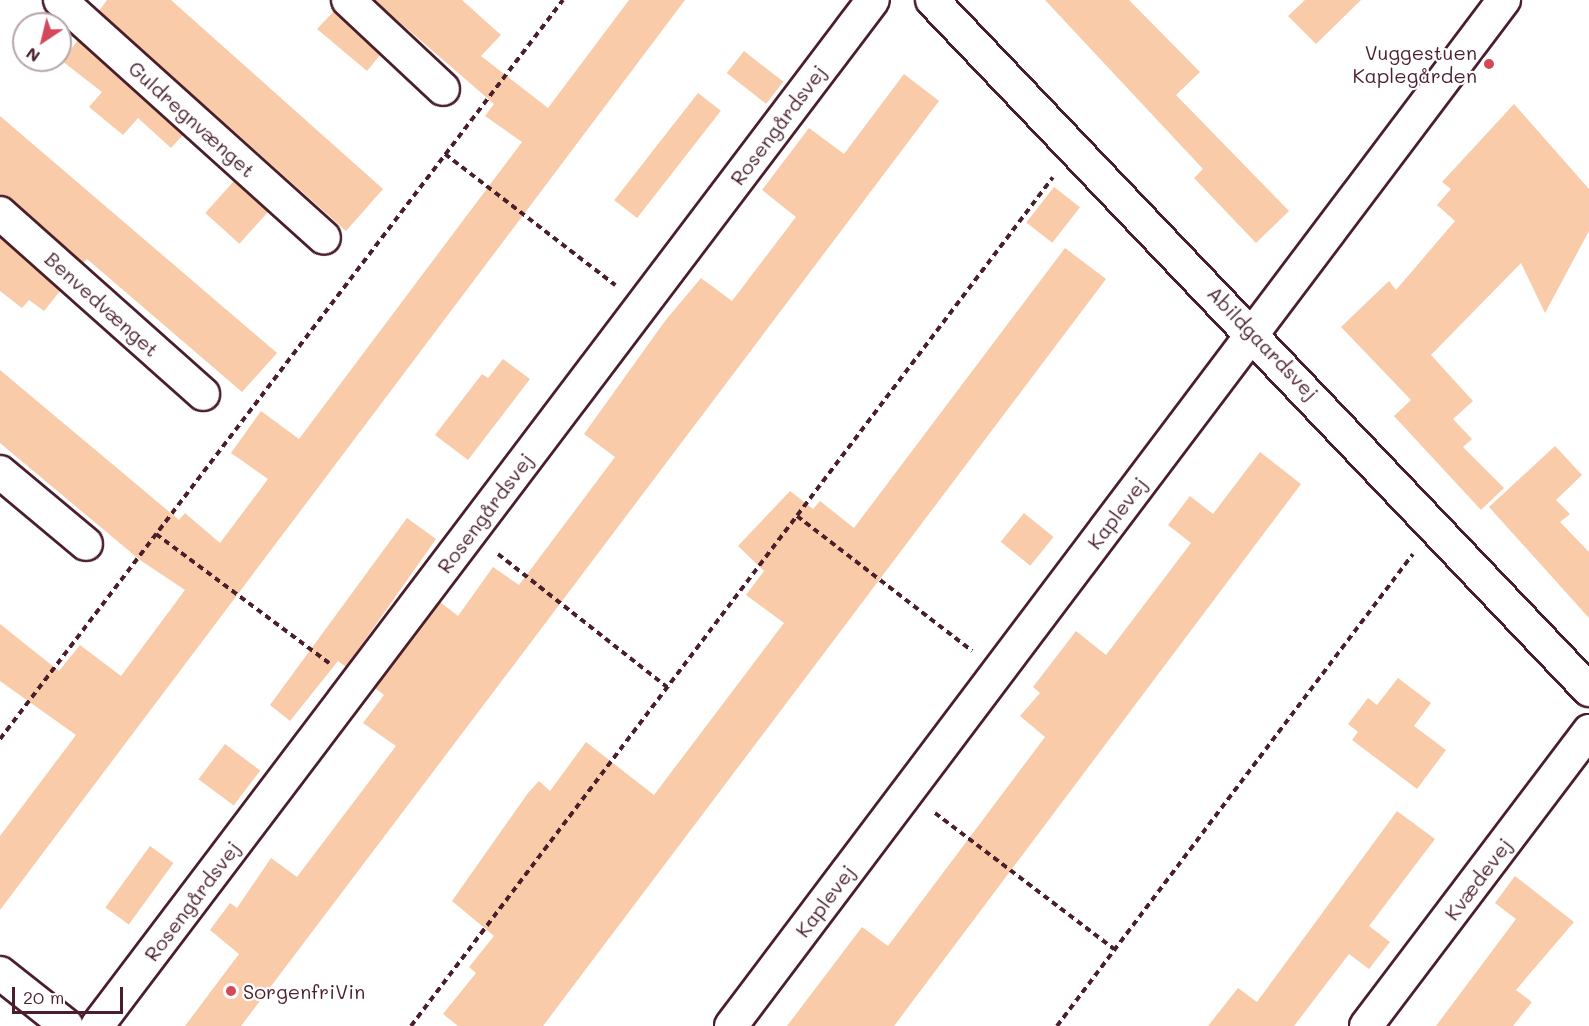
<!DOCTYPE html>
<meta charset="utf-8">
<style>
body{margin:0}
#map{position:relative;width:1589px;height:1026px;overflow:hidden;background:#fff;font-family:Mali,sans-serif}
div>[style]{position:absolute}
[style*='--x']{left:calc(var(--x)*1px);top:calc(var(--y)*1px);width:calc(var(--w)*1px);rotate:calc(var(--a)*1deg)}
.building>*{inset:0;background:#f9cba8;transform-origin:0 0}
.path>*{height:4px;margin-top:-2px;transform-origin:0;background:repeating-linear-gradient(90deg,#4a1f2b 0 6px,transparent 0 10.5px)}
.roads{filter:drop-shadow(2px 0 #4a1f2b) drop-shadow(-2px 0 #4a1f2b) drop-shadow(0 2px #4a1f2b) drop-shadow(0 -2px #4a1f2b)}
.street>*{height:32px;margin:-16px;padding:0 16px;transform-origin:16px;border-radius:16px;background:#fff}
.dots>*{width:16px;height:16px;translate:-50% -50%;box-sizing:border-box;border:3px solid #fff;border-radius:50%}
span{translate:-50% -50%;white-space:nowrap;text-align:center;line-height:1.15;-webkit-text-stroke:4.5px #fff;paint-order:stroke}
.poi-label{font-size:20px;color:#4a1f2b}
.right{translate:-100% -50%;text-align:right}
.left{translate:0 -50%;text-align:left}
.street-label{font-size:20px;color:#4a1f2b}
.north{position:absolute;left:12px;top:12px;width:60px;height:60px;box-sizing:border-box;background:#fff;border:2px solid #b7a5aa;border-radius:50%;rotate:215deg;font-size:16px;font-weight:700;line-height:24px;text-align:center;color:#4a1f2b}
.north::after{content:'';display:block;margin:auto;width:21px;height:27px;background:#d1495b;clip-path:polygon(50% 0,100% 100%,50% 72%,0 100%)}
.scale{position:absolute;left:12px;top:987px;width:111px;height:27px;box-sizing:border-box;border:3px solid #4a1f2b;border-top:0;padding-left:8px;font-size:18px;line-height:21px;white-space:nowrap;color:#4a1f2b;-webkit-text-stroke:4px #fff;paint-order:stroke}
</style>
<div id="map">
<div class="building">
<div style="clip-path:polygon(107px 0,171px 0,383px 189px,346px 231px,99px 11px)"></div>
<div style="clip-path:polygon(374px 0,462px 0,501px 35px,481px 56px,548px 108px,629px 0,685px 0,0 910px,0 836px,76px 735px,0 681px,0 624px,59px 671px,80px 645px,121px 676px,185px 590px,140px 560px,0 443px,0 370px,179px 520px,185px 513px,220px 543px,268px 479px,231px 453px,261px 411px,299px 439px,522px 142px,485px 116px,494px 104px)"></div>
<div style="clip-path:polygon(1045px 0,1129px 0,1200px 72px,1176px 95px,1289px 211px,1256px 243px,1194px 178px,1203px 169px)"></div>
<div style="clip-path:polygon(1305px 0,1361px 0,1316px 44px,1288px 16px)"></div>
<div style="clip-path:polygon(334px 11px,380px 55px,367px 71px,317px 29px)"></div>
<div style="clip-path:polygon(78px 40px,183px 135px,171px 148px,138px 118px,123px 135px,89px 107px,102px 92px,62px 61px)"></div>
<div style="left:744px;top:51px;width:50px;height:28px;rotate:38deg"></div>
<div style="clip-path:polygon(904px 74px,939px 101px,544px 625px,241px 1026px,185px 1026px,239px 954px,210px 930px,230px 903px,237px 908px,271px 858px,297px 877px,396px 746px,363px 723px,384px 695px,375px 688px,440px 602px,458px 616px,493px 567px,519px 585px,615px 457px,584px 434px,665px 321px,701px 278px,732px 301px,796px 217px,762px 190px,809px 128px,844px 154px)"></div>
<div style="left:698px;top:93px;width:29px;height:136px;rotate:38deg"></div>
<div style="clip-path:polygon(1514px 104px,1589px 189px,1589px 231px,1545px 313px,1521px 263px,1431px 355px,1473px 401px,1453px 419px,1472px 439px,1463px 447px,1504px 488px,1481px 510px,1394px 416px,1411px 400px,1341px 327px,1389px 281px,1396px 290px,1455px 221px,1437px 205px,1451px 189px,1442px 182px)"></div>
<div style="clip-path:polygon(0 116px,277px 353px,242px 392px,87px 259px,83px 263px,12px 200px,0 196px)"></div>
<div style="left:234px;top:181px;width:46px;height:43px;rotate:42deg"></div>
<div style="left:1054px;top:187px;width:33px;height:45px;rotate:38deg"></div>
<div style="clip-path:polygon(0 237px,60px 291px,44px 311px,29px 300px,22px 308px,0 291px)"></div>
<div style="clip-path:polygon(1065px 248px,1106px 279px,543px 1026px,458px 1026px,443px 1014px,476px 973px,469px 967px,494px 936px,452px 901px,528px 793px,539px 781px,550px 791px,586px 742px,654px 795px,784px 623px,746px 595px,764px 571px,738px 546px,790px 491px,813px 509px,820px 501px,854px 528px)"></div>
<div style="clip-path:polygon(503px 359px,530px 379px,468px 460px,435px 435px,482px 374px,488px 378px)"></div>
<div style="clip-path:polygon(1555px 446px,1582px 475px,1556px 500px,1570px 514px,1560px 522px,1589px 552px,1589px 618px,1489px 507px)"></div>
<div style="clip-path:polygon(1260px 452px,1301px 484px,894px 1026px,787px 1026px,862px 927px,888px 946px,1045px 737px,1020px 716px,1040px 693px,1033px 687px,1076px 631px,1106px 655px,1191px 543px,1168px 525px,1190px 496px,1213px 514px)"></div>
<div style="left:1024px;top:513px;width:38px;height:37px;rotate:39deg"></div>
<div style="clip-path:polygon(407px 518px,436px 539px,346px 667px,338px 661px,290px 721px,270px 705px)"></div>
<div style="clip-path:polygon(1398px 678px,1431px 703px,1414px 726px,1446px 750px,1417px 789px,1352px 740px,1358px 732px,1348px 724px,1368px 698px,1377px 705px)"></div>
<div style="left:225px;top:744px;width:44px;height:44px;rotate:37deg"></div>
<div style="clip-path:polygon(1397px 811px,1435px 839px,1369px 926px,1390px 942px,1369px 969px,1349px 954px,1294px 1026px,1208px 1026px,1238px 988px,1257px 1002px)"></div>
<div style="left:150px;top:846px;width:29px;height:76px;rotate:36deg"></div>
<div style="clip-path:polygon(1515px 876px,1574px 922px,1516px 990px,1532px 1002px,1513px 1026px,1436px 1026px,1516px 919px,1495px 903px)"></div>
</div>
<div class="path">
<div style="--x:445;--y:154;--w:215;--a:37.6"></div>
<div style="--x:797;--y:516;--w:221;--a:37.6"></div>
<div style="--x:156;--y:534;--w:216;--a:36.7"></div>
<div style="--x:498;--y:554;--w:215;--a:38.2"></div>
<div style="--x:0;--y:739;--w:929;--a:-52.7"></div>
<div style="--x:935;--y:813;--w:225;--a:37.2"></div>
<div style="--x:411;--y:1026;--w:1064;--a:-52.9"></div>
<div style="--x:1057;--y:1026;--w:591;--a:-52.98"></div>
</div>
<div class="roads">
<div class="street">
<div style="--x:60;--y:0;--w:355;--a:42"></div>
<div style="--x:348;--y:0;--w:130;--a:43.1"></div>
<div style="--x:932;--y:0;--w:953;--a:46.4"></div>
<div style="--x:0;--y:213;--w:272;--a:41.7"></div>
<div style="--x:0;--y:472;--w:112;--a:39.9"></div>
<div style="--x:0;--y:973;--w:85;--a:38.3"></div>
<div style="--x:97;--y:1026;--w:1286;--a:-52.9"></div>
<div style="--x:731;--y:1026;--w:1285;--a:-53.01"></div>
<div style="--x:1366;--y:1026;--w:370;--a:-52.9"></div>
</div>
</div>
<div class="dots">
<div style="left:1489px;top:64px;background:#d1495b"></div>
<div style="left:231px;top:991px;background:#d1495b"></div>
</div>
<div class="poi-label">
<span class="right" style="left:1477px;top:64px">Vuggestuen<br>Kaplegården</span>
<span class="left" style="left:243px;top:991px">SorgenfriVin</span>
</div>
<div class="street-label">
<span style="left:192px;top:119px;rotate:42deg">Guldregnvænget</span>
<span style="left:778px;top:125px;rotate:-53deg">Rosengårdsvej</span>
<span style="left:102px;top:304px;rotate:42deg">Benvedvænget</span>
<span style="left:1263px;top:343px;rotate:46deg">Abildgaardsvej</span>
<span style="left:485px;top:513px;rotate:-53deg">Rosengårdsvej</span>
<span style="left:1117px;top:513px;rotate:-53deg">Kaplevej</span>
<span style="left:1478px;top:879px;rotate:-53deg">Kvædevej</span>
<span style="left:192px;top:901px;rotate:-53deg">Rosengårdsvej</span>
<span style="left:825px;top:901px;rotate:-53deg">Kaplevej</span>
</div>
<div class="north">N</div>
<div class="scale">20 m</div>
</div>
